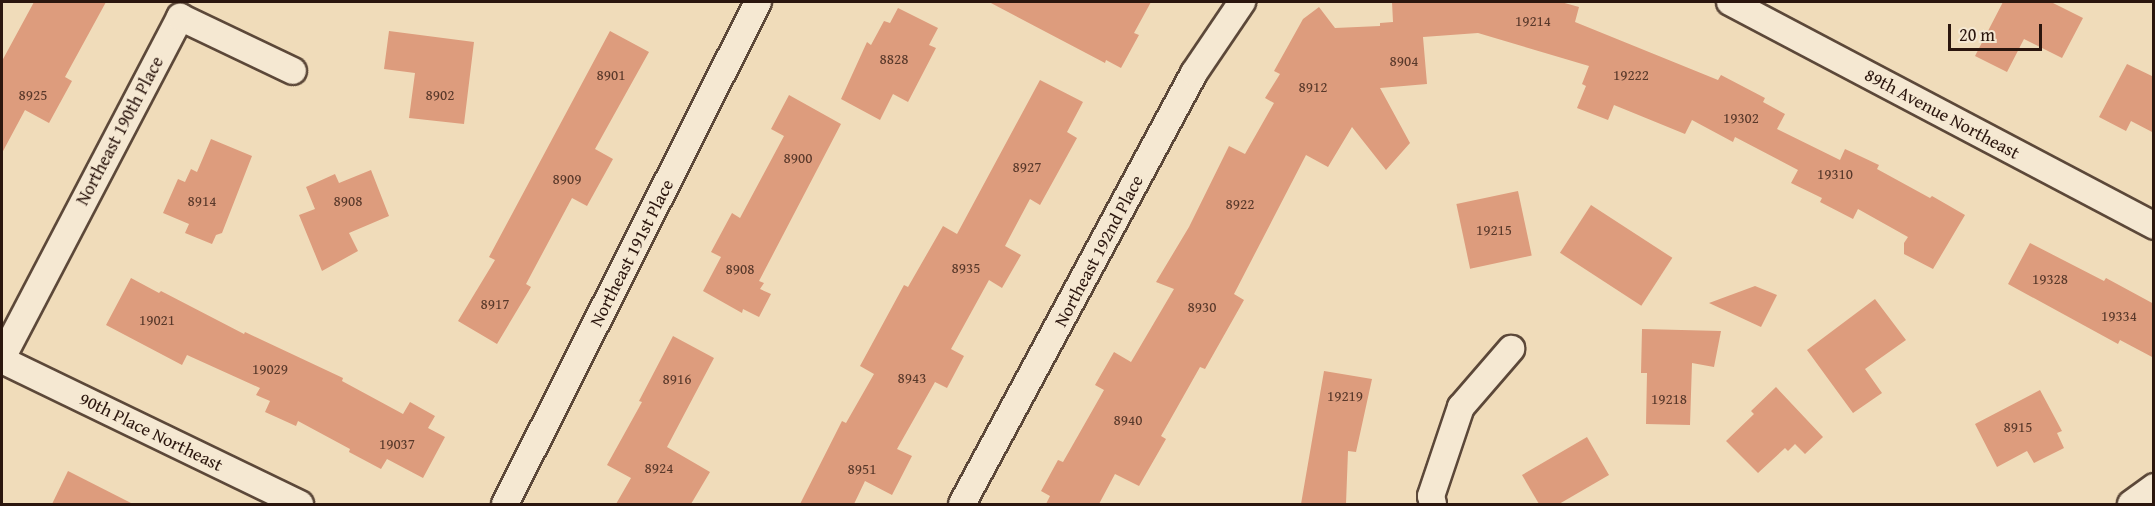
<!DOCTYPE html>
<style>
body{margin:0}
#map{position:relative;width:2155px;height:506px;overflow:hidden;background:#f0dcba;font-family:"Gentium Book Plus",serif}
div>[style]{position:absolute}
[style*='--x']{left:calc(var(--x)*1px);top:calc(var(--y)*1px);width:calc(var(--w)*1px);rotate:calc(var(--a)*1deg)}
.building>*{inset:0;background:#dd9c7d;transform-origin:0 0}
.roads{filter:drop-shadow(2px 0 #5c4839) drop-shadow(-2px 0 #5c4839) drop-shadow(0 2px #5c4839) drop-shadow(0 -2px #5c4839)}
.street>*{height:26px;margin:-13px;padding:0 13px;transform-origin:13px;border-radius:13px;background:#f5e8d2}
span{translate:-50% -50%;white-space:nowrap;text-align:center;line-height:1.15;-webkit-text-stroke:5px #f5e8d2;paint-order:stroke}
.number-label{font-size:15px;color:#58382a}
.number-label span{-webkit-text-stroke-width:0}
.street-label{font-size:18px;color:#2b160e}
.frame{position:absolute;inset:0;border:3px solid #2b160e;pointer-events:none}
.scale{position:absolute;left:1948px;top:24px;width:94px;height:27px;box-sizing:border-box;border:3px solid #2b160e;border-top:0;padding-left:8px;font-size:18px;line-height:21px;white-space:nowrap;color:#2b160e;-webkit-text-stroke:4px #f5e8d2;paint-order:stroke}
</style>
<div id="map">
<div class="building">
<div style="clip-path:polygon(34px 2px,106px 2px,65px 77px,72px 81px,49px 123px,25px 110px,2px 153px,2px 61px)"></div>
<div style="clip-path:polygon(989px 2px,1151px 2px,1134px 33px,1139px 35px,1121px 68px,1106px 60px,1105px 63px)"></div>
<div style="clip-path:polygon(1392px 2px,1561px 2px,1579px 7px,1575px 22px,1718px 80px,1721px 75px,1765px 98px,1763px 102px,1785px 114px,1777px 129px,1840px 160px,1845px 149px,1879px 165px,1877px 169px,1930px 198px,1932px 196px,1965px 215px,1933px 269px,1904px 254px,1904px 243px,1908px 237px,1858px 209px,1853px 219px,1820px 202px,1822px 198px,1791px 183px,1798px 170px,1735px 137px,1733px 142px,1692px 120px,1685px 134px,1614px 105px,1608px 120px,1577px 108px,1586px 86px,1582px 84px,1589px 66px,1478px 33px,1423px 37px,1427px 84px,1380px 88px,1410px 143px,1386px 170px,1352px 127px,1328px 167px,1306px 155px,1234px 294px,1244px 300px,1205px 369px,1200px 367px,1161px 436px,1166px 439px,1139px 486px,1115px 474px,1099px 504px,1046px 504px,1050px 496px,1041px 491px,1058px 460px,1063px 462px,1104px 390px,1095px 385px,1114px 352px,1131px 362px,1174px 289px,1156px 282px,1189px 227px,1229px 146px,1245px 154px,1274px 103px,1265px 98px,1280px 74px,1274px 71px,1303px 19px,1319px 7px,1335px 28px,1380px 26px,1380px 23px,1393px 22px)"></div>
<div style="clip-path:polygon(2003px 2px,2051px 2px,2083px 18px,2062px 58px,2024px 39px,2007px 72px,1975px 56px)"></div>
<div style="clip-path:polygon(898px 8px,938px 28px,929px 45px,936px 48px,908px 102px,893px 94px,880px 120px,841px 99px,867px 42px,871px 45px,884px 21px,890px 23px)"></div>
<div style="clip-path:polygon(389px 31px,474px 42px,464px 124px,409px 118px,415px 73px,384px 69px)"></div>
<div style="clip-path:polygon(610px 31px,649px 52px,595px 149px,613px 159px,587px 206px,572px 198px,526px 284px,531px 287px,497px 344px,458px 321px,495px 260px,489px 257px)"></div>
<div style="clip-path:polygon(2127px 64px,2154px 77px,2154px 133px,2131px 121px,2126px 131px,2099px 117px)"></div>
<div style="clip-path:polygon(1040px 80px,1083px 102px,1067px 132px,1077px 138px,1040px 205px,1030px 199px,1005px 246px,1021px 255px,1002px 288px,989px 280px,951px 349px,964px 356px,947px 388px,935px 382px,897px 449px,912px 456px,892px 495px,865px 481px,854px 504px,800px 504px,842px 421px,846px 423px,874px 374px,860px 366px,904px 285px,908px 287px,943px 226px,957px 234px)"></div>
<div style="clip-path:polygon(789px 95px,841px 124px,759px 281px,764px 283px,760px 289px,771px 294px,759px 317px,743px 309px,742px 313px,703px 291px,721px 257px,711px 252px,732px 213px,740px 218px,784px 136px,771px 129px)"></div>
<div style="clip-path:polygon(211px 139px,252px 156px,222px 233px,216px 235px,212px 244px,185px 233px,189px 224px,163px 213px,178px 179px,185px 182px,191px 169px,197px 172px)"></div>
<div style="clip-path:polygon(371px 170px,389px 216px,349px 233px,358px 251px,322px 271px,299px 215px,315px 209px,306px 187px,335px 174px,339px 183px)"></div>
<div style="left:1518px;top:191px;width:66px;height:63px;rotate:78deg"></div>
<div style="left:1591px;top:205px;width:97px;height:57px;rotate:33deg"></div>
<div style="clip-path:polygon(2030px 243px,2104px 281px,2106px 278px,2154px 304px,2154px 358px,2120px 340px,2118px 344px,2008px 284px)"></div>
<div style="clip-path:polygon(131px 278px,159px 293px,161px 291px,244px 334px,245px 332px,343px 378px,342px 381px,403px 414px,410px 402px,435px 416px,428px 428px,445px 437px,423px 478px,387px 459px,381px 469px,349px 452px,350px 449px,298px 421px,296px 426px,265px 412px,270px 401px,256px 395px,260px 388px,187px 355px,182px 365px,106px 325px)"></div>
<div style="clip-path:polygon(1755px 286px,1777px 295px,1761px 327px,1709px 303px)"></div>
<div style="clip-path:polygon(1875px 299px,1906px 340px,1865px 369px,1882px 393px,1853px 413px,1807px 350px)"></div>
<div style="clip-path:polygon(1642px 329px,1721px 331px,1714px 367px,1692px 363px,1690px 425px,1646px 424px,1647px 373px,1641px 373px)"></div>
<div style="clip-path:polygon(673px 336px,714px 358px,667px 447px,710px 472px,691px 504px,616px 504px,631px 478px,607px 465px,642px 402px,639px 401px)"></div>
<div style="clip-path:polygon(1324px 371px,1372px 379px,1356px 452px,1348px 451px,1346px 504px,1301px 504px)"></div>
<div style="clip-path:polygon(1776px 387px,1823px 437px,1805px 454px,1795px 444px,1788px 451px,1785px 448px,1758px 473px,1726px 441px,1754px 414px,1751px 411px)"></div>
<div style="clip-path:polygon(2040px 390px,2062px 431px,2057px 433px,2064px 448px,2034px 463px,2027px 451px,1997px 467px,1975px 424px)"></div>
<div style="clip-path:polygon(1587px 437px,1609px 475px,1559px 504px,1539px 504px,1522px 475px)"></div>
<div style="clip-path:polygon(68px 471px,133px 504px,52px 504px)"></div>
</div>
<div class="roads">
<div class="street">
<div style="--x:1730;--y:2;--w:480;--a:27.8"></div>
<div style="--x:2;--y:358;--w:385;--a:-62.4"></div>
<div style="--x:180;--y:17;--w:125;--a:25.5"></div>
<div style="--x:2;--y:360;--w:331;--a:25.8"></div>
<div style="--x:505;--y:504;--w:562;--a:-63.25"></div>
<div style="--x:962;--y:504;--w:489;--a:-61.7"></div>
<div style="--x:1194;--y:73;--w:86;--a:-55.9"></div>
<div style="--x:1433;--y:504;--w:8;--a:-104"></div>
<div style="--x:1431;--y:496;--w:94;--a:-71.4"></div>
<div style="--x:1461;--y:407;--w:77;--a:-49.2"></div>
<div style="--x:2131;--y:504;--w:29;--a:-36"></div>
</div>
</div>
<div class="number-label">
<span style="left:1533px;top:21px">19214</span>
<span style="left:894px;top:59px">8828</span>
<span style="left:1404px;top:61px">8904</span>
<span style="left:611px;top:75px">8901</span>
<span style="left:1631px;top:75px">19222</span>
<span style="left:1313px;top:87px">8912</span>
<span style="left:33px;top:95px">8925</span>
<span style="left:440px;top:95px">8902</span>
<span style="left:1741px;top:118px">19302</span>
<span style="left:798px;top:158px">8900</span>
<span style="left:1027px;top:167px">8927</span>
<span style="left:1835px;top:174px">19310</span>
<span style="left:567px;top:179px">8909</span>
<span style="left:202px;top:201px">8914</span>
<span style="left:348px;top:201px">8908</span>
<span style="left:1240px;top:204px">8922</span>
<span style="left:1494px;top:230px">19215</span>
<span style="left:966px;top:268px">8935</span>
<span style="left:740px;top:269px">8908</span>
<span style="left:2050px;top:279px">19328</span>
<span style="left:495px;top:304px">8917</span>
<span style="left:1202px;top:307px">8930</span>
<span style="left:2119px;top:316px">19334</span>
<span style="left:157px;top:320px">19021</span>
<span style="left:270px;top:369px">19029</span>
<span style="left:912px;top:378px">8943</span>
<span style="left:677px;top:379px">8916</span>
<span style="left:1345px;top:396px">19219</span>
<span style="left:1669px;top:399px">19218</span>
<span style="left:1128px;top:420px">8940</span>
<span style="left:2018px;top:427px">8915</span>
<span style="left:397px;top:444px">19037</span>
<span style="left:659px;top:468px">8924</span>
<span style="left:862px;top:469px">8951</span>
</div>
<div class="street-label">
<span style="left:1942px;top:114px;rotate:28deg">89th Avenue Northeast</span>
<span style="left:120px;top:131px;rotate:-62deg">Northeast 190th Place</span>
<span style="left:1099px;top:251px;rotate:-62deg">Northeast 192nd Place</span>
<span style="left:632px;top:253px;rotate:-63deg">Northeast 191st Place</span>
<span style="left:151px;top:432px;rotate:26deg">90th Place Northeast</span>
</div>
<div class="frame"></div>
<div class="scale">20 m</div>
</div>
